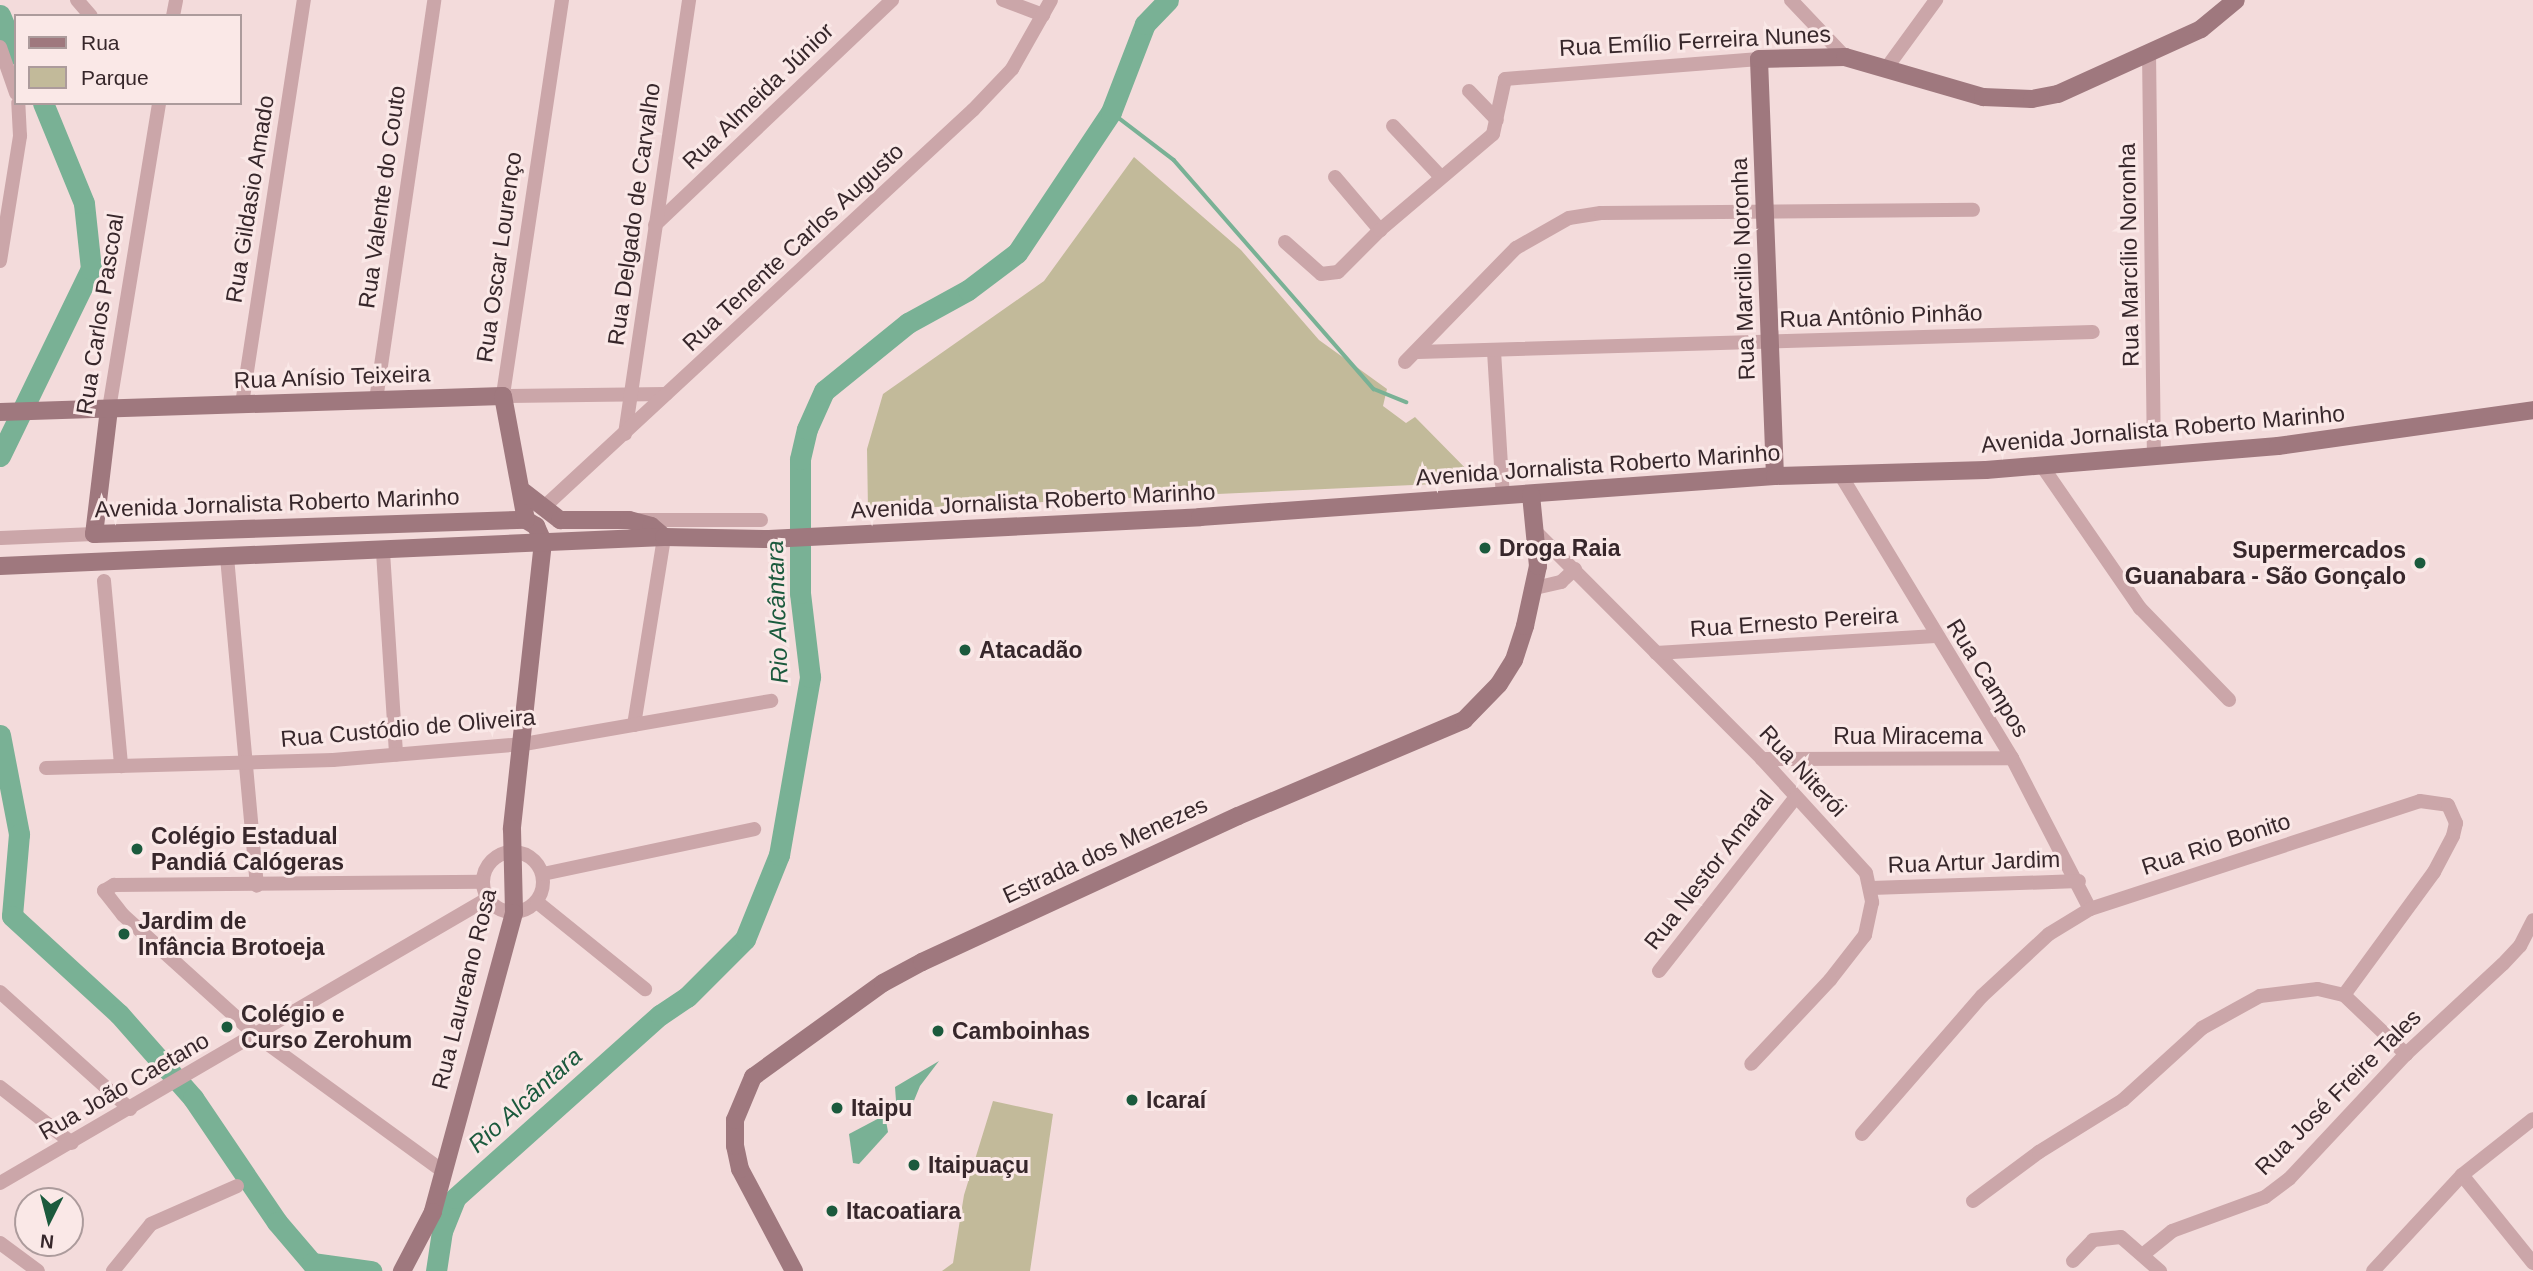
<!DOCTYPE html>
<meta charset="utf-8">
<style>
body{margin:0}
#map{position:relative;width:2533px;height:1271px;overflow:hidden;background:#f3dbdb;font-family:Arial,sans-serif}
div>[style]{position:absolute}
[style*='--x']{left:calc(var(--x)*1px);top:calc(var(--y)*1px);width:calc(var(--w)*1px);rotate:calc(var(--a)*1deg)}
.green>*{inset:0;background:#c2ba9a}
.water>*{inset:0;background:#79b195}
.stream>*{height:3.5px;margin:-1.75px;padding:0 1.75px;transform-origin:1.75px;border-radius:1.75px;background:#79b195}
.river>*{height:21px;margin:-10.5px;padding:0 10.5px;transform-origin:10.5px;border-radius:10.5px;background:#79b195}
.street>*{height:14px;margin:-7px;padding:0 7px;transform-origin:7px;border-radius:7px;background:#cba6a9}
.street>.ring{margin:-7px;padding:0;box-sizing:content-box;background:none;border:14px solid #cba6a9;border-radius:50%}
.secondary>*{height:18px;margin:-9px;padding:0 9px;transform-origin:9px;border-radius:9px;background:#9f787e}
.dots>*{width:19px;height:19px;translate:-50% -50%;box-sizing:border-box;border:4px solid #fae8e7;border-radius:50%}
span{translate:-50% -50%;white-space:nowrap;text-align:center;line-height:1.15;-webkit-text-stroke:6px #fae8e7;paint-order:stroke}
.street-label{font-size:23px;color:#37272b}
.poi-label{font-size:23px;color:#37272b;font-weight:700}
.left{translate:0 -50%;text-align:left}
.right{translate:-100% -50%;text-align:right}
.water-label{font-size:24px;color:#1b5a3d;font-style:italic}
.legend{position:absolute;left:14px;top:14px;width:228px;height:91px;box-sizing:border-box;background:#fae8e7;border:2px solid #ac9b9c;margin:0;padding:9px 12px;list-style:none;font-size:21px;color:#37272b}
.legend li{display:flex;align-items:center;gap:14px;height:35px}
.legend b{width:35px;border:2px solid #ac9b9c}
.north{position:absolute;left:14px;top:1187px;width:70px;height:70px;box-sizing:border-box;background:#fae8e7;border:2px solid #ac9b9c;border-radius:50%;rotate:186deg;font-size:19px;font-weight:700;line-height:28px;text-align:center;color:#37272b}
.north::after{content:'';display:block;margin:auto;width:24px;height:32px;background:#1b5a3d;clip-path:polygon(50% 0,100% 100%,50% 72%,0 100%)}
</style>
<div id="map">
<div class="green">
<div style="clip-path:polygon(1134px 157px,1241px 250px,1319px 340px,1387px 389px,1383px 406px,1406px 423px,1415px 417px,1479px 482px,868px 510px,867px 449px,883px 394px,1044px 281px)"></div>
<div style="clip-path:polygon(993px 1101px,1053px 1114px,1030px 1271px,942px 1271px,953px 1263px,964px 1195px)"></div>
</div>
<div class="water">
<div style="clip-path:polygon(939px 1061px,920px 1086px,913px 1103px,904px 1106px,896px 1101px,895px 1087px)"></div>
<div style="clip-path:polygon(885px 1115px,888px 1132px,859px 1164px,853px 1163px,849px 1134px)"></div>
</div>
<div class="stream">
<div style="--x:1111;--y:112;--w:79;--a:37.3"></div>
<div style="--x:1174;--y:160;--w:304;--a:48.9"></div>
<div style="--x:1374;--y:389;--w:35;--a:22"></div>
</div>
<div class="river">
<div style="--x:0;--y:15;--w:42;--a:67.7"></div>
<div style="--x:0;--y:456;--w:208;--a:-64.1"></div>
<div style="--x:91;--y:269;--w:66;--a:-96.1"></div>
<div style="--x:84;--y:203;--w:108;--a:-112.3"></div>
<div style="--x:0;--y:735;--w:101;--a:79.1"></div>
<div style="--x:19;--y:834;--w:82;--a:94.9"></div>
<div style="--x:12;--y:916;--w:145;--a:42.5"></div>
<div style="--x:119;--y:1014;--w:112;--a:48.6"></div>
<div style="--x:193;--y:1098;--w:150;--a:55.9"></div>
<div style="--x:277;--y:1222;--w:54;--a:49.5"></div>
<div style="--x:312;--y:1263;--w:60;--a:7.7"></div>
<div style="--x:436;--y:1271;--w:40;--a:-81.5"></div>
<div style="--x:442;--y:1231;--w:35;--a:-68"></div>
<div style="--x:455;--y:1198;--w:275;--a:-41.8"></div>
<div style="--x:660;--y:1015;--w:32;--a:-34"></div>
<div style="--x:687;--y:997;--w:82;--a:-45"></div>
<div style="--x:745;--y:939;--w:91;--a:-68"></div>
<div style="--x:779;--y:855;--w:181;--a:-80.1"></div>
<div style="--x:810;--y:677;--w:85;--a:-96.8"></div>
<div style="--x:800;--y:593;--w:134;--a:-90"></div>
<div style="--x:800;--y:459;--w:31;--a:-77"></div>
<div style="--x:807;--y:429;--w:42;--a:-65.9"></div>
<div style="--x:824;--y:391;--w:108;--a:-39"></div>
<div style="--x:908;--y:323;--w:68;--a:-28.8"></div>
<div style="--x:968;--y:290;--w:61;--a:-37.1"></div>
<div style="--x:1017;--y:253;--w:169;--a:-56.3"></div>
<div style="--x:1111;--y:112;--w:94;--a:-68.9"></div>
<div style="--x:1145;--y:24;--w:33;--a:-46"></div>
</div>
<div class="street">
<div style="--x:77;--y:0;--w:21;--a:49"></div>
<div style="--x:562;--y:0;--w:400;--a:98.5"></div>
<div style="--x:503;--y:396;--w:163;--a:-0.7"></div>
<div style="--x:1003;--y:0;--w:43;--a:20.6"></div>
<div style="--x:1791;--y:0;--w:79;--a:46.5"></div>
<div style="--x:173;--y:16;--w:16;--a:-79"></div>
<div style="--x:0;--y:47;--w:49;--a:70.8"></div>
<div style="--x:2149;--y:52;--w:406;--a:89.3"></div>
<div style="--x:1885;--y:70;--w:87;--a:-53.9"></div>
<div style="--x:1469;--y:91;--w:40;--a:46"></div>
<div style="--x:1393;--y:126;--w:70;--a:46.7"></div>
<div style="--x:1335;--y:177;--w:70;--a:49.7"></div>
<div style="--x:655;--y:225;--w:327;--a:-43.5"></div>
<div style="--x:1285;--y:242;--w:48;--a:41.6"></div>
<div style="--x:1321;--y:274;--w:17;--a:-7"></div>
<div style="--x:1338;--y:272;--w:59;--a:-45"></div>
<div style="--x:1380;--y:230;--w:148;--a:-40.3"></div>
<div style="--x:1493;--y:134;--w:56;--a:-77.7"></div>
<div style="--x:1505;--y:79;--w:255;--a:-4.5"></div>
<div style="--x:0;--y:261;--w:127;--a:-80.9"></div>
<div style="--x:20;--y:136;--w:33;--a:-93"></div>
<div style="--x:1494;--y:351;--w:146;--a:86.5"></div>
<div style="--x:1418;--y:352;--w:675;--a:-1.7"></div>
<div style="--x:1405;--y:362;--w:159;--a:-45.8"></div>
<div style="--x:1516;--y:248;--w:61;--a:-29.5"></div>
<div style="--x:1569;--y:218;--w:32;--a:-9"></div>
<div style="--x:1601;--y:213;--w:372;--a:-0.5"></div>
<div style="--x:376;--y:400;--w:404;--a:-81.7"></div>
<div style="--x:242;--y:404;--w:409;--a:-81.3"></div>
<div style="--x:109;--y:409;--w:310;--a:-80.7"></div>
<div style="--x:625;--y:434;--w:439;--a:-81.6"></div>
<div style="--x:2042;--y:466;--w:173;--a:55.4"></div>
<div style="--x:2140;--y:608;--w:128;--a:45.9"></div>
<div style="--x:1840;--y:474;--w:332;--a:58.8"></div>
<div style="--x:2012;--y:758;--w:170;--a:62.7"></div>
<div style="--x:543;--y:508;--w:586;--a:-42.79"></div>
<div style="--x:973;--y:110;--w:57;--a:-46.4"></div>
<div style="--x:1012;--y:69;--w:79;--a:-60.5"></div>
<div style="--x:640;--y:520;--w:121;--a:0"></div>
<div style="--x:1538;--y:534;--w:317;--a:45.1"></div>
<div style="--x:1762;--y:759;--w:154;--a:47.6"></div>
<div style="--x:1866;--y:873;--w:30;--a:78"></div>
<div style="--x:1872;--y:902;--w:34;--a:102"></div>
<div style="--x:1865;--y:935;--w:57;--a:127.9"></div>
<div style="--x:1830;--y:980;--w:115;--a:133.2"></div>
<div style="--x:1;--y:538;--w:93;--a:-2.5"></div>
<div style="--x:383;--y:552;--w:203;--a:86.3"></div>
<div style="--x:227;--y:557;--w:330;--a:84.8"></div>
<div style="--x:104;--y:581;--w:186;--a:84.7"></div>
<div style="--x:1535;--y:588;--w:27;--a:-13"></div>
<div style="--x:1561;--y:582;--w:19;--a:-43"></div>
<div style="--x:1656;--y:653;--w:280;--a:-3.5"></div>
<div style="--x:634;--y:725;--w:190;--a:-80.9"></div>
<div style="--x:1762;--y:759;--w:250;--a:-0.2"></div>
<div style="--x:46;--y:768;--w:287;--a:-1.6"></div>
<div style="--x:333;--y:760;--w:192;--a:-4.8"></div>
<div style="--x:524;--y:744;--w:251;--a:-9.9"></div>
<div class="ring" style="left:483px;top:852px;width:46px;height:46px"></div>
<div style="--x:543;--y:874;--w:216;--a:-12"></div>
<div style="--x:1871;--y:888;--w:208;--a:-1.9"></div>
<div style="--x:537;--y:902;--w:139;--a:38.9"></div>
<div style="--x:1659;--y:971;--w:220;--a:-51.8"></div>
<div style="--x:0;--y:992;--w:175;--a:42"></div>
<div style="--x:0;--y:1087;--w:91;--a:37.9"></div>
<div style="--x:1862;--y:1134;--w:183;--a:-49"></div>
<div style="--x:1982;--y:996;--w:91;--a:-42.8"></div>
<div style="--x:2049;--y:934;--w:48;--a:-31.4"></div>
<div style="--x:2090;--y:909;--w:347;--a:-18.1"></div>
<div style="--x:2420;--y:801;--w:28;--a:8"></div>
<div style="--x:2448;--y:805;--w:20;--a:66"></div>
<div style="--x:2456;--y:823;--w:13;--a:103"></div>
<div style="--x:2453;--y:836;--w:41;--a:117.8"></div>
<div style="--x:2434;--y:872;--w:152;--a:126.2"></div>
<div style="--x:444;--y:1172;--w:230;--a:-144"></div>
<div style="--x:258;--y:1037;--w:182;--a:-137.9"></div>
<div style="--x:123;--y:915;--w:31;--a:-128"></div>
<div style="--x:104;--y:891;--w:12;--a:-31"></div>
<div style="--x:114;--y:885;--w:368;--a:-0.5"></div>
<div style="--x:2462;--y:1175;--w:113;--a:51.1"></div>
<div style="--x:0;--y:1183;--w:564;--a:-30.25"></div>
<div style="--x:1973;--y:1201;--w:82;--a:-36.6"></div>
<div style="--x:2039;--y:1152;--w:99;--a:-31.8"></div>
<div style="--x:2123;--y:1100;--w:107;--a:-42.3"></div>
<div style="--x:2202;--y:1028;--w:66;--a:-28.9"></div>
<div style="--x:2260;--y:996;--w:58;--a:-6.9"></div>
<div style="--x:2318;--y:989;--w:27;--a:13"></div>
<div style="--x:2344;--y:995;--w:86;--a:43.6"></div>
<div style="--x:0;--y:1243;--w:47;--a:36.4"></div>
<div style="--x:2145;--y:1253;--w:35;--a:-39"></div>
<div style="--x:2172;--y:1231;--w:99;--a:-20.1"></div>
<div style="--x:2265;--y:1197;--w:30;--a:-37"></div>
<div style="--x:2289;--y:1179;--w:171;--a:-46.9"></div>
<div style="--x:2406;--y:1054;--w:132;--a:-42.9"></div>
<div style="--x:2503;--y:964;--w:25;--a:-47"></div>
<div style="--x:2520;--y:946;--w:29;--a:-63"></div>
<div style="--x:2073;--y:1261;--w:29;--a:-46"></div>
<div style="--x:2093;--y:1240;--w:28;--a:-6"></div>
<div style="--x:2121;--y:1237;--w:52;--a:41.1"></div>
<div style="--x:113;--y:1271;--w:60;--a:-51"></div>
<div style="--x:151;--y:1224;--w:94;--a:-23.8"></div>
<div style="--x:2373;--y:1271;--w:131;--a:-47.2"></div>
<div style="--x:2462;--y:1175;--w:90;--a:-38.3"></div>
</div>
<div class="secondary">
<div style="--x:109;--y:409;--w:126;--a:96.8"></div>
<div style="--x:94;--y:534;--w:432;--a:-1.9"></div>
<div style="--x:526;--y:520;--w:12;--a:31"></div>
<div style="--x:536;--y:526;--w:17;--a:66"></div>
<div style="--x:543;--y:542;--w:289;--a:96.2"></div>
<div style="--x:512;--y:829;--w:84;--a:88.6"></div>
<div style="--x:514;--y:913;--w:310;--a:105.2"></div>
<div style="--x:433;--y:1212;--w:67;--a:117.7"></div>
<div style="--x:0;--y:412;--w:503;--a:-1.82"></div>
<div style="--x:503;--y:396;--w:126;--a:79.5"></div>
<div style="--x:1775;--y:476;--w:417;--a:-92.2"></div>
<div style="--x:1759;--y:59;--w:86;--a:-1.3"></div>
<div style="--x:1845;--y:57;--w:144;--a:16.2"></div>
<div style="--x:1983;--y:97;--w:49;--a:2.3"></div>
<div style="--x:2032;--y:99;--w:26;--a:-11"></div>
<div style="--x:2058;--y:94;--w:157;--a:-24.4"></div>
<div style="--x:2201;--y:29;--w:45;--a:-39.6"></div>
<div style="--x:524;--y:492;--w:46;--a:37.9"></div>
<div style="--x:560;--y:520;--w:69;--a:0"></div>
<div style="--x:629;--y:520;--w:23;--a:15"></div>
<div style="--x:651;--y:526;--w:17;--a:40"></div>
<div style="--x:0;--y:566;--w:665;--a:-2.5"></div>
<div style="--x:664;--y:537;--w:105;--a:1.1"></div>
<div style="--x:769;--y:539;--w:432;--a:-2.9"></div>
<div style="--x:1200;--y:517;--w:576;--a:-4.08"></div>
<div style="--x:1775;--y:476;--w:211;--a:-1.6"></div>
<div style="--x:1986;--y:470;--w:293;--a:-4.7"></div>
<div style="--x:2278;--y:446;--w:258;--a:-8"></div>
<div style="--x:794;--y:1271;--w:115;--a:-117.9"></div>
<div style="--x:740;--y:1169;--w:24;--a:-102"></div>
<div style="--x:735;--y:1146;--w:26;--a:-90"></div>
<div style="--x:735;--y:1120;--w:47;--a:-67.3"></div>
<div style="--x:753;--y:1077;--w:160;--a:-35.9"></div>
<div style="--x:883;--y:983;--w:44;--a:-28.3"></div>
<div style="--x:922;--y:962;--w:348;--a:-24.8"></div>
<div style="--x:1238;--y:816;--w:246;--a:-23"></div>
<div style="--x:1464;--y:720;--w:50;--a:-45.8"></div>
<div style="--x:1499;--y:684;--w:28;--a:-58"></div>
<div style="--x:1514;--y:660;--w:36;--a:-72"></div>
<div style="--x:1525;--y:626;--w:61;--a:-77.8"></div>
<div style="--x:1538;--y:566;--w:72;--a:-95.6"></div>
</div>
<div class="dots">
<div style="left:1485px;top:548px;background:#1b5a3d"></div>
<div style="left:2420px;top:563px;background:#1b5a3d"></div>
<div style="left:965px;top:650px;background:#1b5a3d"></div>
<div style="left:137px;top:849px;background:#1b5a3d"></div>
<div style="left:124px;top:934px;background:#1b5a3d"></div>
<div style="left:227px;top:1027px;background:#1b5a3d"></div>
<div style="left:938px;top:1031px;background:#1b5a3d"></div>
<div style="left:1132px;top:1100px;background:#1b5a3d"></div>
<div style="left:837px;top:1108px;background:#1b5a3d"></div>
<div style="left:914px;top:1165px;background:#1b5a3d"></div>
<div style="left:832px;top:1211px;background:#1b5a3d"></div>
</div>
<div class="street-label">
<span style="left:1695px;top:41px;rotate:-3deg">Rua Emílio Ferreira Nunes</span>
<span style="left:758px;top:96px;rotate:-44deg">Rua Almeida Júnior</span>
<span style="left:382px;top:197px;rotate:-82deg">Rua Valente do Couto</span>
<span style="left:250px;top:199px;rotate:-81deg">Rua Gildasio Amado</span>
<span style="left:634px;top:214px;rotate:-82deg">Rua Delgado de Carvalho</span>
<span style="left:793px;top:247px;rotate:-43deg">Rua Tenente Carlos Augusto</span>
<span style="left:2129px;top:255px;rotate:-91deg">Rua Marcílio Noronha</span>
<span style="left:499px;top:257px;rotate:-82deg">Rua Oscar Lourenço</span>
<span style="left:1743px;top:269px;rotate:-92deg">Rua Marcilio Noronha</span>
<span style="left:100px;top:314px;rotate:-81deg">Rua Carlos Pascoal</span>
<span style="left:1881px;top:316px;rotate:-2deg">Rua Antônio Pinhão</span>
<span style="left:332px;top:377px;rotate:-2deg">Rua Anísio Teixeira</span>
<span style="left:2163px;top:429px;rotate:-5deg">Avenida Jornalista Roberto Marinho</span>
<span style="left:1598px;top:465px;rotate:-4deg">Avenida Jornalista Roberto Marinho</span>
<span style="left:1033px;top:501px;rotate:-3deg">Avenida Jornalista Roberto Marinho</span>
<span style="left:277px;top:503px;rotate:-2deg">Avenida Jornalista Roberto Marinho</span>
<span style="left:1794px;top:622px;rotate:-4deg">Rua Ernesto Pereira</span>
<span style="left:1988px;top:678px;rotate:58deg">Rua Campos</span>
<span style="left:408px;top:728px;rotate:-5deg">Rua Custódio de Oliveira</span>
<span style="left:1908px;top:736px">Rua Miracema</span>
<span style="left:1803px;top:771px;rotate:47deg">Rua Niterói</span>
<span style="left:2216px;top:844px;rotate:-18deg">Rua Rio Bonito</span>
<span style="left:1105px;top:850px;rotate:-25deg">Estrada dos Menezes</span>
<span style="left:1974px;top:862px;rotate:-2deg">Rua Artur Jardim</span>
<span style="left:1709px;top:870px;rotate:-52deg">Rua Nestor Amaral</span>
<span style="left:464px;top:989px;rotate:-76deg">Rua Laureano Rosa</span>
<span style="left:124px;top:1086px;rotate:-30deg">Rua João Caetano</span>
<span style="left:2338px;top:1092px;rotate:-45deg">Rua José Freire Tales</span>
</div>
<div class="poi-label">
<span class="left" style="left:1499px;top:548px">Droga Raia</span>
<span class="right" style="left:2406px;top:563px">Supermercados<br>Guanabara - São Gonçalo</span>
<span class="left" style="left:979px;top:650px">Atacadão</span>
<span class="left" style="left:151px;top:849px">Colégio Estadual<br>Pandiá Calógeras</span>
<span class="left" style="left:138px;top:934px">Jardim de<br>Infância Brotoeja</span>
<span class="left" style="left:241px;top:1027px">Colégio e<br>Curso Zerohum</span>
<span class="left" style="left:952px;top:1031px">Camboinhas</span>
<span class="left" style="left:1146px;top:1100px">Icaraí</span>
<span class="left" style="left:851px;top:1108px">Itaipu</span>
<span class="left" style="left:928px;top:1165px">Itaipuaçu</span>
<span class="left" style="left:846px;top:1211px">Itacoatiara</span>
</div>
<div class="water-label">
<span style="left:777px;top:612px;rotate:-92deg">Rio Alcântara</span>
<span style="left:525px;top:1100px;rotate:-42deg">Rio Alcântara</span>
</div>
<ul class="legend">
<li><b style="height:9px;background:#9f787e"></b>Rua</li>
<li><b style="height:19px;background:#c2ba9a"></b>Parque</li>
</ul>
<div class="north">N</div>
</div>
